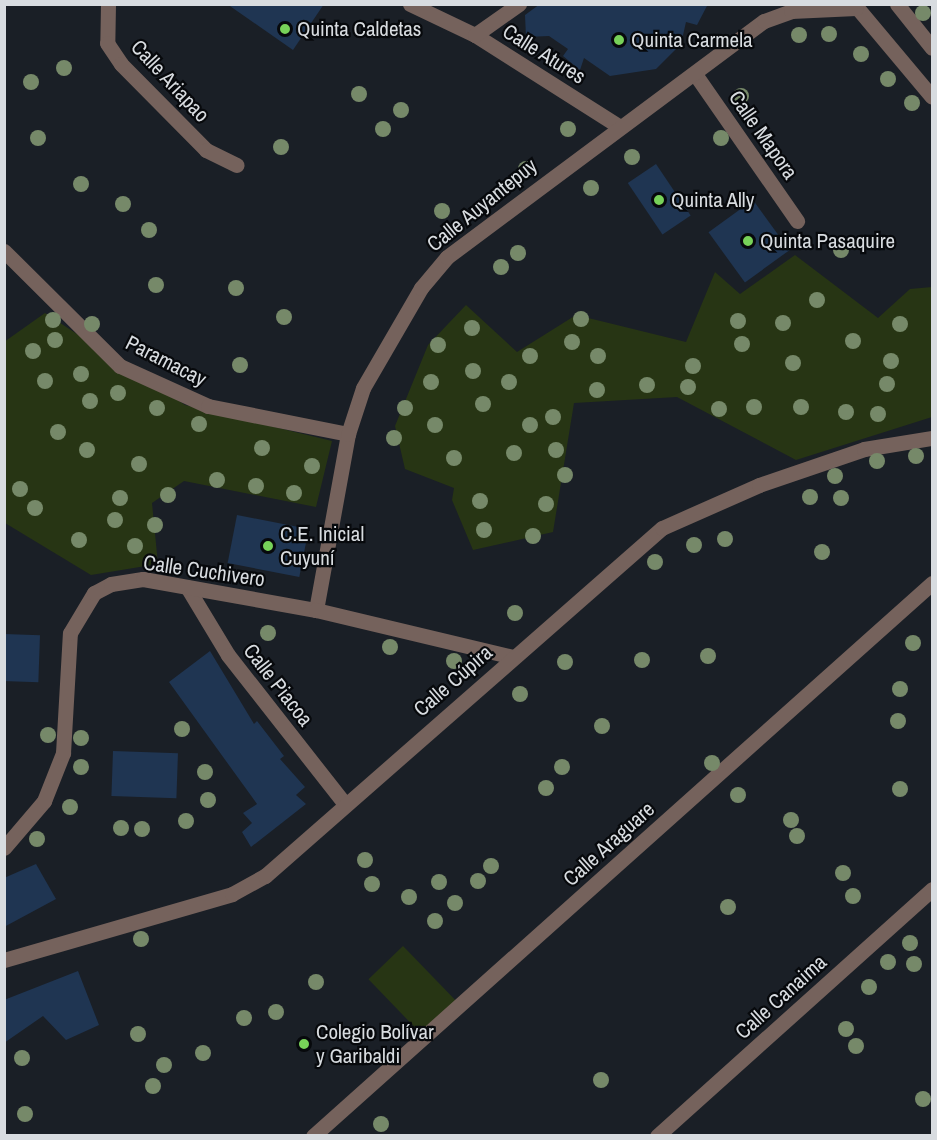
<!DOCTYPE html>
<meta charset="utf-8">
<style>
body{margin:0}
#map{position:relative;width:937px;height:1140px;overflow:hidden;background:#1a1f26;font-family:"Archivo Narrow",sans-serif}
div>[style]{position:absolute}
[style*='--x']{left:calc(var(--x)*1px);top:calc(var(--y)*1px);width:calc(var(--w)*1px);rotate:calc(var(--a)*1deg)}
.green>*{inset:0;background:#273514;transform-origin:0 0}
.building>*{inset:0;background:#1f3552;transform-origin:0 0}
.minor>*{height:15px;margin:-7.5px;padding:0 7.5px;transform-origin:7.5px;border-radius:7.5px;background:#75625c}
.trees>*{width:16px;height:16px;margin:-8px;border-radius:50%;background:#768969}
.dots>*{width:16px;height:16px;translate:-50% -50%;box-sizing:border-box;border:3px solid #07090c;border-radius:50%}
span{translate:-50% -50%;white-space:nowrap;text-align:center;line-height:1.15;-webkit-text-stroke:4.5px #07090c;paint-order:stroke}
.poi-label{font-size:21px;color:#d8dce0}
.left{translate:0 -50%;text-align:left}
.street-label{font-size:21px;color:#d8dce0}
.frame{position:absolute;inset:0;border:6px solid #d8dce0;pointer-events:none}
</style>
<div id="map">
<div class="green">
<div style="clip-path:polygon(795px 255px,878px 318px,910px 289px,932px 287px,932px 417px,796px 460px,677px 397px,574px 403px,553px 532px,473px 550px,452px 500px,454px 488px,405px 469px,395px 426px,428px 345px,466px 305px,517px 352px,576px 315px,686px 342px,715px 272px,740px 294px)"></div>
<div style="clip-path:polygon(45px 313px,185px 405px,332px 441px,316px 507px,184px 481px,152px 503px,158px 564px,91px 575px,5px 523px,4px 342px)"></div>
<div style="left:403px;top:946px;width:78px;height:48px;rotate:46deg"></div>
</div>
<div class="building">
<div style="clip-path:polygon(227px 4px,324px 4px,293px 50px)"></div>
<div style="clip-path:polygon(540px 4px,708px 4px,697px 25px,686px 22px,681px 44px,656px 69px,610px 76px,584px 58px,580px 70px,563px 56px,568px 49px,549px 36px,526px 37px,525px 15px)"></div>
<div style="left:656px;top:164px;width:62px;height:34px;rotate:56deg"></div>
<div style="left:753px;top:200px;width:62px;height:55px;rotate:54deg"></div>
<div style="left:237px;top:515px;width:73px;height:49px;rotate:11deg"></div>
<div style="left:4px;top:634px;width:36px;height:47px;rotate:2deg"></div>
<div style="clip-path:polygon(210px 651px,254px 724px,257px 721px,284px 756px,280px 759px,305px 787px,296px 795px,306px 804px,251px 847px,242px 832px,252px 823px,243px 813px,257px 804px,169px 682px)"></div>
<div style="left:113px;top:751px;width:65px;height:45px;rotate:2deg"></div>
<div style="clip-path:polygon(36px 864px,56px 899px,4px 927px,4px 878px)"></div>
<div style="clip-path:polygon(78px 971px,99px 1025px,66px 1040px,43px 1016px,4px 1043px,4px 1000px)"></div>
</div>
<div class="minor">
<div style="--x:108;--y:4;--w:39;--a:91"></div>
<div style="--x:107;--y:43;--w:25;--a:56"></div>
<div style="--x:121;--y:64;--w:121;--a:45.3"></div>
<div style="--x:206;--y:150;--w:34;--a:26"></div>
<div style="--x:410;--y:4;--w:72;--a:25.5"></div>
<div style="--x:475;--y:35;--w:172;--a:32.4"></div>
<div style="--x:854;--y:4;--w:121;--a:50"></div>
<div style="--x:897;--y:4;--w:56;--a:51.5"></div>
<div style="--x:475;--y:35;--w:54;--a:-35.2"></div>
<div style="--x:695;--y:74;--w:179;--a:55.2"></div>
<div style="--x:4;--y:251;--w:163;--a:44.8"></div>
<div style="--x:120;--y:366;--w:97;--a:24.4"></div>
<div style="--x:208;--y:406;--w:143;--a:11.3"></div>
<div style="--x:187;--y:587;--w:79;--a:58.9"></div>
<div style="--x:228;--y:655;--w:188;--a:51.9"></div>
<div style="--x:316;--y:610;--w:179;--a:-79.7"></div>
<div style="--x:348;--y:434;--w:48;--a:-71.9"></div>
<div style="--x:363;--y:388;--w:116;--a:-59.9"></div>
<div style="--x:421;--y:288;--w:40;--a:-50"></div>
<div style="--x:447;--y:257;--w:395;--a:-36.7"></div>
<div style="--x:764;--y:21;--w:29;--a:-20"></div>
<div style="--x:791;--y:11;--w:65;--a:-2.6"></div>
<div style="--x:4;--y:848;--w:62;--a:-49.6"></div>
<div style="--x:44;--y:801;--w:52;--a:-68.4"></div>
<div style="--x:63;--y:753;--w:120;--a:-86.7"></div>
<div style="--x:70;--y:633;--w:47;--a:-59"></div>
<div style="--x:94;--y:593;--w:19;--a:-28"></div>
<div style="--x:111;--y:584;--w:32;--a:-9"></div>
<div style="--x:143;--y:579;--w:176;--a:10.2"></div>
<div style="--x:316;--y:610;--w:203;--a:13.4"></div>
<div style="--x:4;--y:960;--w:237;--a:-16.1"></div>
<div style="--x:232;--y:894;--w:38;--a:-29"></div>
<div style="--x:265;--y:876;--w:528;--a:-41.24"></div>
<div style="--x:662;--y:528;--w:106;--a:-23.9"></div>
<div style="--x:759;--y:485;--w:111;--a:-18.9"></div>
<div style="--x:864;--y:449;--w:69;--a:-9.2"></div>
<div style="--x:313;--y:1136;--w:830;--a:-41.78"></div>
<div style="--x:657;--y:1136;--w:370;--a:-41.9"></div>
</div>
<div class="trees">
<div style="left:923px;top:13px"></div>
<div style="left:829px;top:34px"></div>
<div style="left:799px;top:35px"></div>
<div style="left:861px;top:54px"></div>
<div style="left:64px;top:68px"></div>
<div style="left:888px;top:79px"></div>
<div style="left:31px;top:82px"></div>
<div style="left:359px;top:94px"></div>
<div style="left:741px;top:96px"></div>
<div style="left:912px;top:103px"></div>
<div style="left:401px;top:110px"></div>
<div style="left:383px;top:129px"></div>
<div style="left:568px;top:129px"></div>
<div style="left:38px;top:138px"></div>
<div style="left:721px;top:138px"></div>
<div style="left:281px;top:147px"></div>
<div style="left:632px;top:157px"></div>
<div style="left:526px;top:169px"></div>
<div style="left:81px;top:184px"></div>
<div style="left:591px;top:188px"></div>
<div style="left:123px;top:204px"></div>
<div style="left:442px;top:211px"></div>
<div style="left:149px;top:230px"></div>
<div style="left:841px;top:250px"></div>
<div style="left:518px;top:253px"></div>
<div style="left:501px;top:267px"></div>
<div style="left:156px;top:285px"></div>
<div style="left:236px;top:288px"></div>
<div style="left:817px;top:300px"></div>
<div style="left:284px;top:317px"></div>
<div style="left:581px;top:319px"></div>
<div style="left:53px;top:320px"></div>
<div style="left:738px;top:321px"></div>
<div style="left:783px;top:323px"></div>
<div style="left:92px;top:324px"></div>
<div style="left:900px;top:324px"></div>
<div style="left:472px;top:328px"></div>
<div style="left:55px;top:340px"></div>
<div style="left:853px;top:341px"></div>
<div style="left:572px;top:342px"></div>
<div style="left:742px;top:344px"></div>
<div style="left:438px;top:345px"></div>
<div style="left:33px;top:351px"></div>
<div style="left:530px;top:356px"></div>
<div style="left:598px;top:356px"></div>
<div style="left:891px;top:361px"></div>
<div style="left:793px;top:363px"></div>
<div style="left:240px;top:365px"></div>
<div style="left:693px;top:366px"></div>
<div style="left:473px;top:371px"></div>
<div style="left:81px;top:374px"></div>
<div style="left:45px;top:381px"></div>
<div style="left:431px;top:382px"></div>
<div style="left:509px;top:382px"></div>
<div style="left:887px;top:384px"></div>
<div style="left:647px;top:385px"></div>
<div style="left:688px;top:387px"></div>
<div style="left:597px;top:390px"></div>
<div style="left:118px;top:393px"></div>
<div style="left:90px;top:401px"></div>
<div style="left:483px;top:404px"></div>
<div style="left:754px;top:407px"></div>
<div style="left:801px;top:407px"></div>
<div style="left:157px;top:408px"></div>
<div style="left:405px;top:408px"></div>
<div style="left:719px;top:409px"></div>
<div style="left:846px;top:412px"></div>
<div style="left:878px;top:414px"></div>
<div style="left:553px;top:417px"></div>
<div style="left:199px;top:424px"></div>
<div style="left:435px;top:425px"></div>
<div style="left:530px;top:425px"></div>
<div style="left:58px;top:432px"></div>
<div style="left:394px;top:438px"></div>
<div style="left:262px;top:448px"></div>
<div style="left:87px;top:450px"></div>
<div style="left:556px;top:450px"></div>
<div style="left:514px;top:453px"></div>
<div style="left:916px;top:456px"></div>
<div style="left:454px;top:458px"></div>
<div style="left:877px;top:461px"></div>
<div style="left:139px;top:464px"></div>
<div style="left:312px;top:466px"></div>
<div style="left:565px;top:475px"></div>
<div style="left:835px;top:476px"></div>
<div style="left:217px;top:480px"></div>
<div style="left:256px;top:486px"></div>
<div style="left:20px;top:489px"></div>
<div style="left:294px;top:493px"></div>
<div style="left:168px;top:495px"></div>
<div style="left:810px;top:497px"></div>
<div style="left:120px;top:498px"></div>
<div style="left:841px;top:498px"></div>
<div style="left:480px;top:501px"></div>
<div style="left:546px;top:504px"></div>
<div style="left:35px;top:508px"></div>
<div style="left:115px;top:520px"></div>
<div style="left:155px;top:525px"></div>
<div style="left:484px;top:530px"></div>
<div style="left:533px;top:536px"></div>
<div style="left:725px;top:539px"></div>
<div style="left:79px;top:540px"></div>
<div style="left:694px;top:545px"></div>
<div style="left:135px;top:546px"></div>
<div style="left:822px;top:552px"></div>
<div style="left:655px;top:562px"></div>
<div style="left:515px;top:613px"></div>
<div style="left:268px;top:633px"></div>
<div style="left:913px;top:643px"></div>
<div style="left:390px;top:647px"></div>
<div style="left:708px;top:656px"></div>
<div style="left:642px;top:660px"></div>
<div style="left:454px;top:661px"></div>
<div style="left:565px;top:662px"></div>
<div style="left:900px;top:689px"></div>
<div style="left:520px;top:694px"></div>
<div style="left:898px;top:721px"></div>
<div style="left:602px;top:726px"></div>
<div style="left:182px;top:729px"></div>
<div style="left:48px;top:735px"></div>
<div style="left:81px;top:738px"></div>
<div style="left:712px;top:763px"></div>
<div style="left:81px;top:767px"></div>
<div style="left:562px;top:767px"></div>
<div style="left:205px;top:772px"></div>
<div style="left:546px;top:788px"></div>
<div style="left:900px;top:789px"></div>
<div style="left:738px;top:795px"></div>
<div style="left:208px;top:800px"></div>
<div style="left:70px;top:807px"></div>
<div style="left:791px;top:820px"></div>
<div style="left:186px;top:821px"></div>
<div style="left:121px;top:828px"></div>
<div style="left:142px;top:829px"></div>
<div style="left:797px;top:836px"></div>
<div style="left:37px;top:839px"></div>
<div style="left:365px;top:860px"></div>
<div style="left:491px;top:866px"></div>
<div style="left:843px;top:873px"></div>
<div style="left:478px;top:881px"></div>
<div style="left:439px;top:882px"></div>
<div style="left:372px;top:884px"></div>
<div style="left:853px;top:896px"></div>
<div style="left:409px;top:897px"></div>
<div style="left:455px;top:903px"></div>
<div style="left:728px;top:907px"></div>
<div style="left:435px;top:921px"></div>
<div style="left:141px;top:939px"></div>
<div style="left:910px;top:943px"></div>
<div style="left:888px;top:962px"></div>
<div style="left:914px;top:964px"></div>
<div style="left:316px;top:982px"></div>
<div style="left:869px;top:987px"></div>
<div style="left:276px;top:1012px"></div>
<div style="left:244px;top:1018px"></div>
<div style="left:846px;top:1029px"></div>
<div style="left:138px;top:1034px"></div>
<div style="left:856px;top:1046px"></div>
<div style="left:203px;top:1053px"></div>
<div style="left:22px;top:1058px"></div>
<div style="left:164px;top:1065px"></div>
<div style="left:601px;top:1080px"></div>
<div style="left:153px;top:1086px"></div>
<div style="left:923px;top:1099px"></div>
<div style="left:25px;top:1114px"></div>
<div style="left:381px;top:1124px"></div>
</div>
<div class="dots">
<div style="left:285px;top:29px;background:#77d259"></div>
<div style="left:619px;top:40px;background:#77d259"></div>
<div style="left:659px;top:200px;background:#77d259"></div>
<div style="left:748px;top:241px;background:#77d259"></div>
<div style="left:268px;top:546px;background:#77d259"></div>
<div style="left:304px;top:1044px;background:#77d259"></div>
</div>
<div class="poi-label">
<span class="left" style="left:297px;top:29px">Quinta Caldetas</span>
<span class="left" style="left:631px;top:40px">Quinta Carmela</span>
<span class="left" style="left:671px;top:200px">Quinta Ally</span>
<span class="left" style="left:760px;top:241px">Quinta Pasaquire</span>
<span class="left" style="left:280px;top:546px">C.E. Inicial<br>Cuyuní</span>
<span class="left" style="left:316px;top:1044px">Colegio Bolívar<br>y Garibaldi</span>
</div>
<div class="street-label">
<span style="left:544px;top:54px;rotate:32deg">Calle Atures</span>
<span style="left:170px;top:81px;rotate:47deg">Calle Ariapao</span>
<span style="left:763px;top:135px;rotate:55deg">Calle Mapora</span>
<span style="left:482px;top:205px;rotate:-39deg">Calle Auyantepuy</span>
<span style="left:166px;top:361px;rotate:27deg">Paramacay</span>
<span style="left:204px;top:571px;rotate:8deg">Calle Cuchivero</span>
<span style="left:453px;top:681px;rotate:-41deg">Calle Cúpira</span>
<span style="left:278px;top:685px;rotate:52deg">Calle Piacoa</span>
<span style="left:609px;top:844px;rotate:-42deg">Calle Araguare</span>
<span style="left:781px;top:997px;rotate:-42deg">Calle Canaima</span>
</div>
<div class="frame"></div>
</div>
